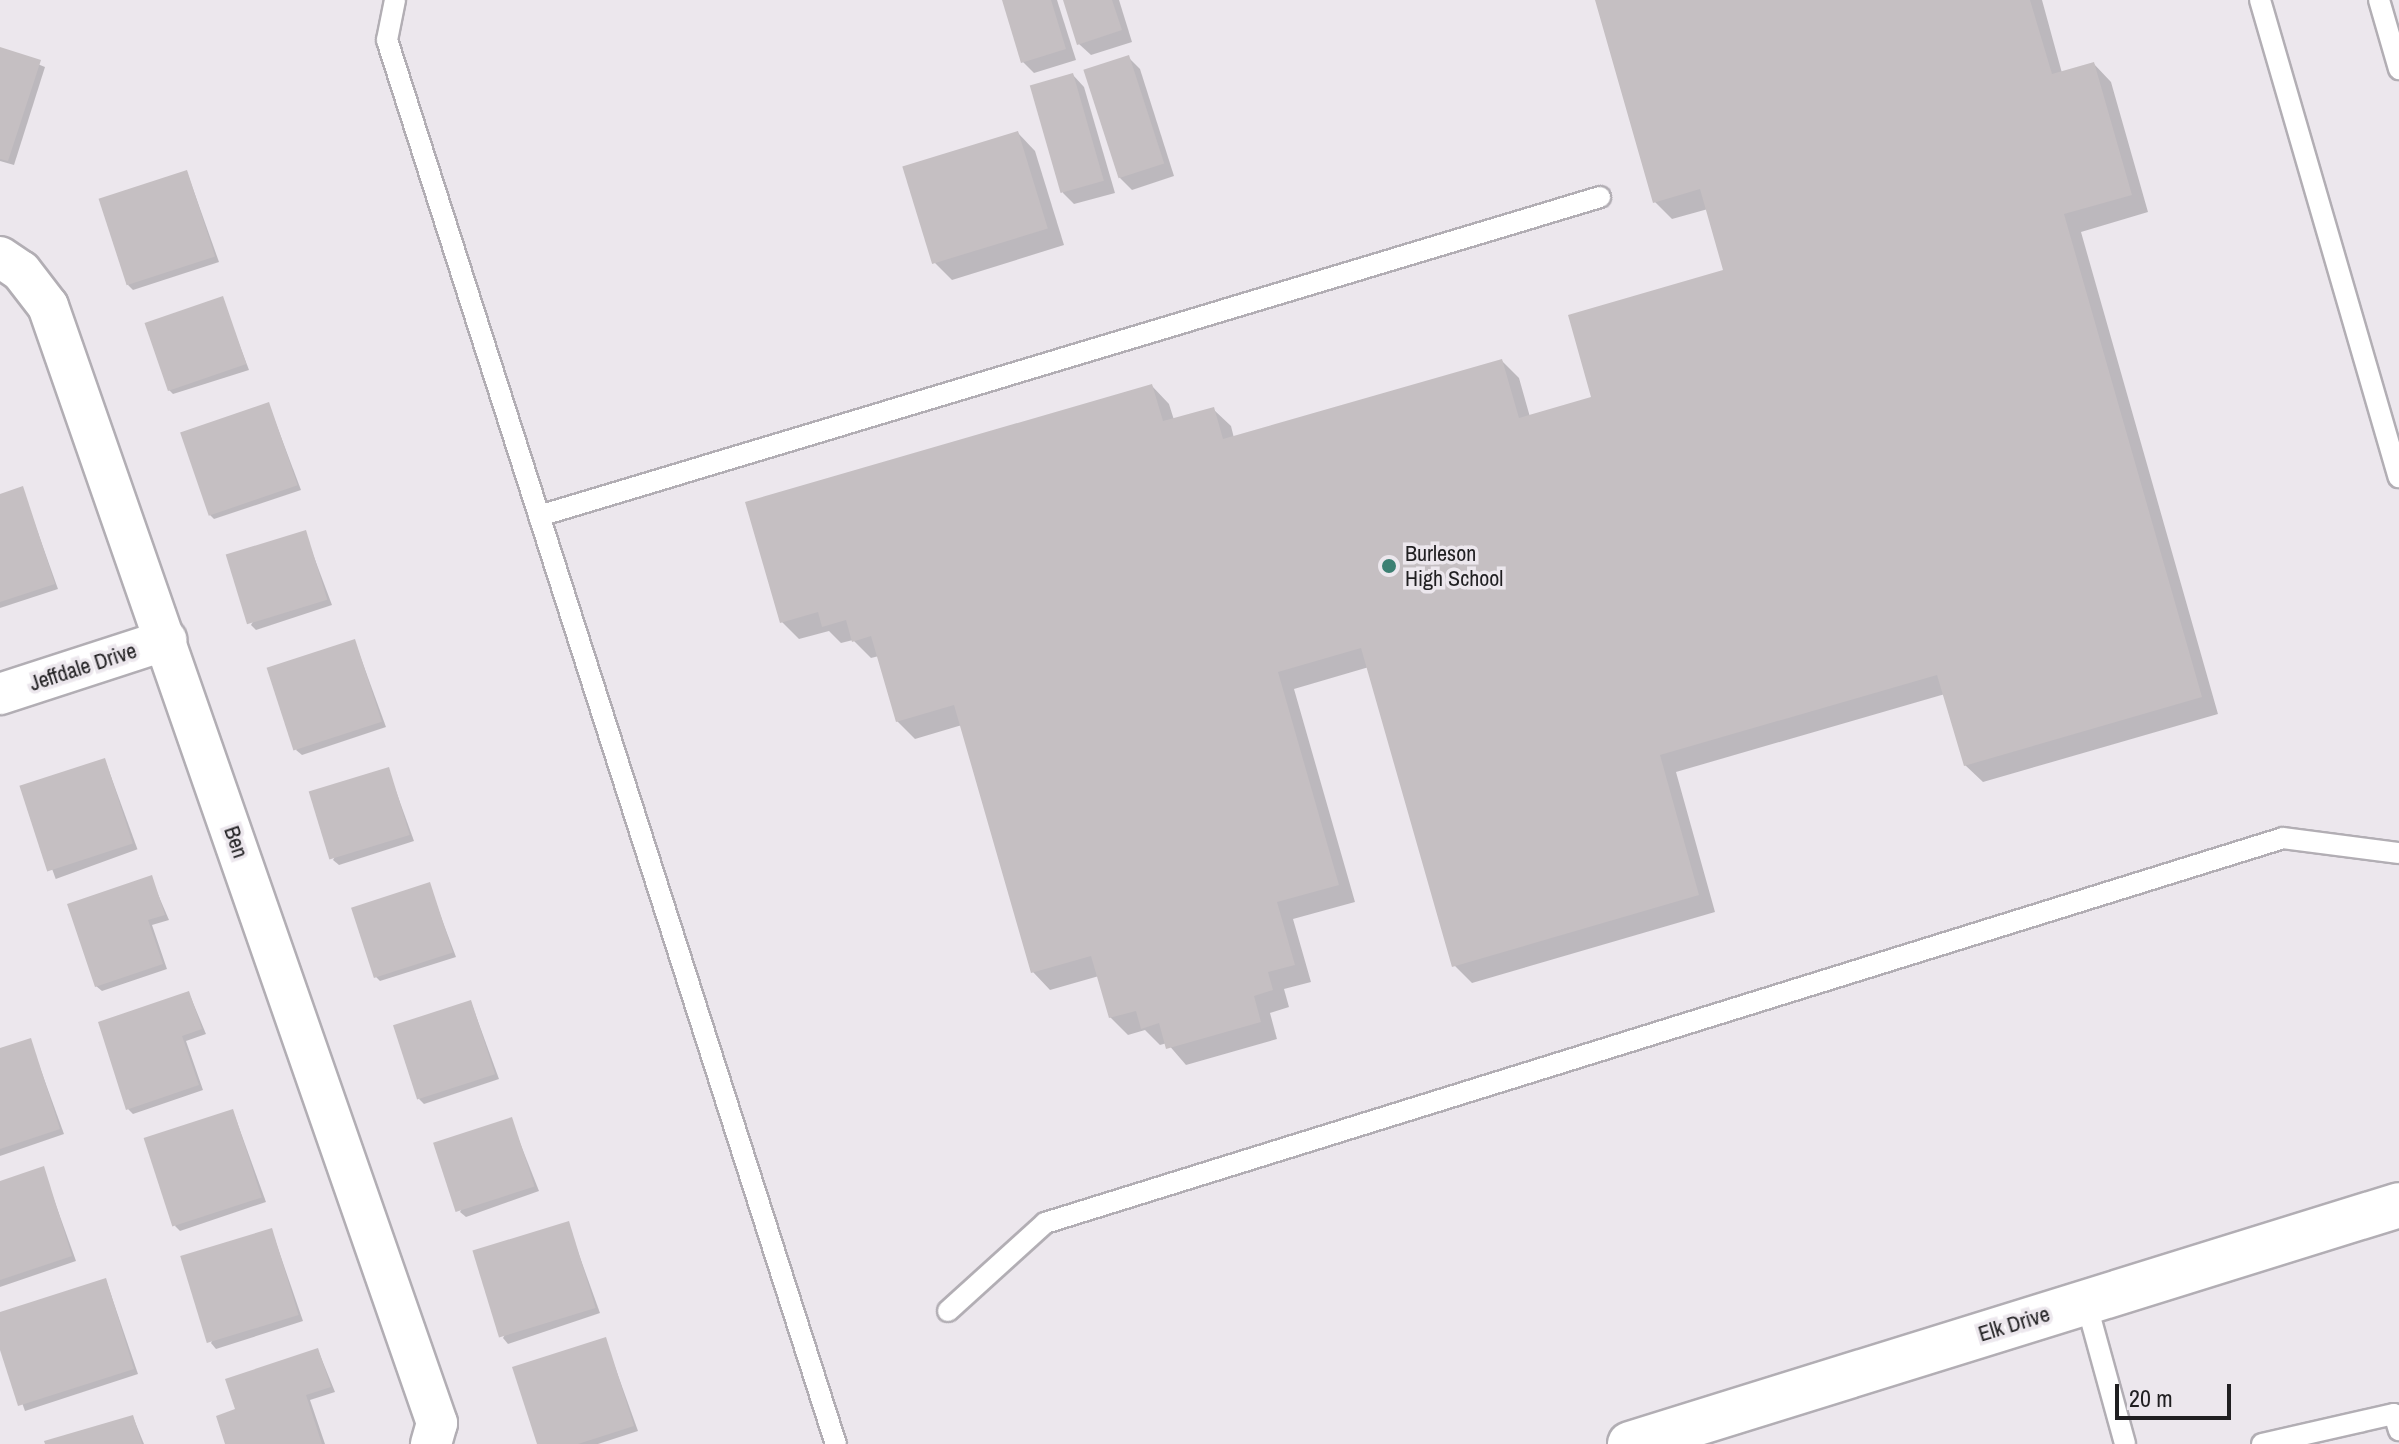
<!DOCTYPE html>
<style>
body{margin:0}
#map{position:relative;width:2399px;height:1444px;overflow:hidden;background:#ece7ed;font-family:"Archivo Narrow",sans-serif}
div>[style]{position:absolute}
[style*='--x']{left:calc(var(--x)*1px);top:calc(var(--y)*1px);width:calc(var(--w)*1px);rotate:calc(var(--a)*1deg)}
.shadow>*{inset:0;background:#0003;transform-origin:0 0}
.building>*{inset:0;background:#c5bfc2;transform-origin:0 0}
.roads{filter:drop-shadow(2px 0 #b2aeb4) drop-shadow(-2px 0 #b2aeb4) drop-shadow(0 2px #b2aeb4) drop-shadow(0 -2px #b2aeb4)}
.lane>*{height:20px;margin:-10px;padding:0 10px;transform-origin:10px;border-radius:10px;background:#fff}
.street>*{height:40px;margin:-20px;padding:0 20px;transform-origin:20px;border-radius:20px;background:#fff}
.secondary>*{height:44px;margin:-22px;padding:0 22px;transform-origin:22px;border-radius:22px;background:#fff}
.dots>*{width:22px;height:22px;translate:-50% -50%;box-sizing:border-box;border:4px solid #ece7ed;border-radius:50%}
span{translate:-50% -50%;white-space:nowrap;text-align:center;line-height:1.15;-webkit-text-stroke:7px #ece7ed;paint-order:stroke}
.poi-label{font-size:22px;color:#201f21}
.left{translate:0 -50%;text-align:left}
.street-label{font-size:22px;color:#201f21}
.scale{position:absolute;left:2115px;top:1384px;width:116px;height:36px;box-sizing:border-box;border:4px solid #201f21;border-top:0;padding-left:10px;font-size:24px;line-height:28px;white-space:nowrap;color:#201f21;-webkit-text-stroke:6px #ece7ed;paint-order:stroke}
</style>
<div id="map">
<div class="shadow">
<div style="clip-path:polygon(1004px 0,1057px 0,1076px 60px,1034px 73px,1023px 62px)"></div>
<div style="clip-path:polygon(1065px 0,1119px 0,1132px 42px,1091px 55px,1079px 44px)"></div>
<div style="clip-path:polygon(1597px 0,2042px 0,2062px 73px,2094px 64px,2111px 82px,2148px 212px,2081px 232px,2218px 714px,1983px 782px,1965px 765px,1945px 694px,1676px 772px,1715px 912px,1472px 983px,1454px 965px,1369px 667px,1294px 689px,1355px 902px,1293px 919px,1311px 982px,1284px 989px,1289px 1007px,1270px 1013px,1277px 1039px,1186px 1065px,1167px 1043px,1160px 1045px,1145px 1030px,1128px 1035px,1110px 1017px,1099px 976px,1050px 990px,1033px 972px,962px 725px,915px 739px,897px 721px,879px 656px,871px 658px,853px 640px,841px 643px,829px 631px,799px 639px,782px 622px,1152px 386px,1169px 404px,1174px 420px,1213px 409px,1231px 426px,1234px 438px,1502px 361px,1519px 378px,1530px 417px,1594px 399px,1726px 271px,1708px 209px,1672px 219px,1655px 202px)"></div>
<div style="clip-path:polygon(0 49px,45px 67px,14px 165px,0 161px)"></div>
<div style="clip-path:polygon(1129px 58px,1140px 69px,1174px 176px,1132px 190px,1120px 178px)"></div>
<div style="clip-path:polygon(1073px 75px,1084px 87px,1115px 193px,1074px 204px,1063px 193px)"></div>
<div style="clip-path:polygon(1018px 133px,1035px 151px,1064px 245px,952px 280px,935px 263px)"></div>
<div style="clip-path:polygon(187px 172px,219px 262px,133px 290px,128px 285px)"></div>
<div style="clip-path:polygon(222px 299px,249px 370px,173px 394px,168px 389px)"></div>
<div style="clip-path:polygon(269px 405px,301px 490px,214px 519px,209px 514px)"></div>
<div style="clip-path:polygon(22px 488px,58px 589px,0 608px,0 496px)"></div>
<div style="clip-path:polygon(305px 533px,332px 605px,256px 630px,251px 625px)"></div>
<div style="clip-path:polygon(355px 642px,386px 727px,302px 755px,296px 750px)"></div>
<div style="left:105px;top:760px;width:95px;height:87px;rotate:70deg"></div>
<div style="clip-path:polygon(388px 769px,414px 841px,339px 865px,333px 860px)"></div>
<div style="clip-path:polygon(151px 878px,169px 920px,152px 925px,167px 969px,102px 991px,96px 986px)"></div>
<div style="clip-path:polygon(429px 885px,456px 957px,380px 981px,375px 976px)"></div>
<div style="clip-path:polygon(189px 993px,206px 1034px,186px 1041px,203px 1090px,133px 1114px,128px 1109px)"></div>
<div style="clip-path:polygon(471px 1002px,499px 1079px,424px 1104px,419px 1099px)"></div>
<div style="clip-path:polygon(30px 1040px,64px 1134px,0 1156px,0 1050px)"></div>
<div style="clip-path:polygon(233px 1111px,266px 1202px,180px 1231px,175px 1226px)"></div>
<div style="clip-path:polygon(511px 1120px,539px 1191px,466px 1217px,460px 1212px)"></div>
<div style="clip-path:polygon(43px 1169px,76px 1261px,0 1287px,0 1183px)"></div>
<div style="clip-path:polygon(568px 1224px,600px 1313px,508px 1344px,503px 1338px)"></div>
<div style="clip-path:polygon(272px 1231px,303px 1321px,216px 1349px,211px 1343px)"></div>
<div style="clip-path:polygon(106px 1280px,138px 1374px,25px 1411px,0 1343px,0 1314px)"></div>
<div style="clip-path:polygon(605px 1339px,638px 1431px,598px 1444px,539px 1444px)"></div>
<div style="clip-path:polygon(318px 1350px,335px 1392px,310px 1400px,325px 1444px,227px 1444px)"></div>
<div style="clip-path:polygon(133px 1417px,144px 1444px,47px 1444px)"></div>
</div>
<div class="building">
<div style="clip-path:polygon(1002px 0,1051px 0,1066px 49px,1021px 63px)"></div>
<div style="clip-path:polygon(1063px 0,1112px 0,1122px 30px,1077px 45px)"></div>
<div style="clip-path:polygon(1595px 0,2030px 0,2052px 74px,2094px 62px,2132px 195px,2064px 214px,2202px 697px,1964px 766px,1937px 675px,1660px 755px,1699px 895px,1452px 967px,1361px 648px,1278px 672px,1339px 885px,1277px 902px,1295px 965px,1268px 972px,1273px 990px,1254px 996px,1261px 1022px,1166px 1049px,1159px 1023px,1141px 1029px,1136px 1011px,1109px 1018px,1091px 956px,1031px 973px,954px 705px,896px 722px,871px 636px,852px 642px,846px 620px,822px 627px,818px 612px,780px 623px,745px 502px,1152px 384px,1163px 421px,1214px 407px,1223px 439px,1502px 359px,1519px 418px,1591px 397px,1568px 315px,1723px 270px,1700px 189px,1653px 203px)"></div>
<div style="clip-path:polygon(0 47px,41px 60px,8px 161px,0 159px)"></div>
<div style="left:1129px;top:55px;width:114px;height:48px;rotate:72deg"></div>
<div style="left:1073px;top:73px;width:112px;height:45px;rotate:74deg"></div>
<div style="left:1018px;top:131px;width:102px;height:121px;rotate:73deg"></div>
<div style="left:187px;top:170px;width:91px;height:93px;rotate:72deg"></div>
<div style="left:223px;top:296px;width:72px;height:83px;rotate:71deg"></div>
<div style="left:269px;top:402px;width:88px;height:94px;rotate:71deg"></div>
<div style="clip-path:polygon(23px 486px,55px 584px,0 602px,0 494px)"></div>
<div style="left:306px;top:530px;width:73px;height:84px;rotate:73deg"></div>
<div style="left:355px;top:639px;width:87px;height:93px;rotate:72deg"></div>
<div style="left:105px;top:758px;width:90px;height:90px;rotate:72deg"></div>
<div style="left:389px;top:767px;width:71px;height:84px;rotate:73deg"></div>
<div style="clip-path:polygon(152px 875px,165px 915px,148px 920px,163px 964px,95px 987px,67px 904px)"></div>
<div style="left:430px;top:882px;width:74px;height:83px;rotate:72deg"></div>
<div style="clip-path:polygon(189px 991px,202px 1029px,182px 1036px,199px 1085px,126px 1110px,98px 1022px)"></div>
<div style="left:471px;top:1000px;width:78px;height:82px;rotate:72deg"></div>
<div style="clip-path:polygon(31px 1038px,60px 1129px,0 1149px,0 1048px)"></div>
<div style="left:233px;top:1109px;width:93px;height:94px;rotate:72deg"></div>
<div style="left:512px;top:1117px;width:73px;height:83px;rotate:72deg"></div>
<div style="clip-path:polygon(44px 1166px,72px 1256px,0 1280px,0 1181px)"></div>
<div style="left:569px;top:1221px;width:91px;height:101px;rotate:73deg"></div>
<div style="left:272px;top:1228px;width:91px;height:96px;rotate:73deg"></div>
<div style="clip-path:polygon(106px 1278px,134px 1369px,18px 1406px,0 1350px,0 1312px)"></div>
<div style="clip-path:polygon(606px 1337px,634px 1426px,578px 1444px,537px 1444px,512px 1367px)"></div>
<div style="clip-path:polygon(318px 1348px,331px 1387px,306px 1395px,322px 1444px,225px 1444px,216px 1416px,235px 1409px,225px 1379px)"></div>
<div style="clip-path:polygon(133px 1415px,142px 1444px,45px 1444px,44px 1441px)"></div>
</div>
<div class="roads">
<div class="lane">
<div style="--x:395;--y:0;--w:41;--a:101.3"></div>
<div style="--x:387;--y:40;--w:1474;--a:72.27"></div>
<div style="--x:2260;--y:0;--w:497;--a:73.8"></div>
<div style="--x:2379;--y:0;--w:72;--a:73.8"></div>
<div style="--x:539;--y:516;--w:1108;--a:-16.73"></div>
<div style="--x:2086;--y:1302;--w:147;--a:74.6"></div>
<div style="--x:948;--y:1311;--w:131;--a:-42.2"></div>
<div style="--x:1045;--y:1223;--w:1296;--a:-17.27"></div>
<div style="--x:2283;--y:838;--w:117;--a:7.4"></div>
<div style="--x:2262;--y:1444;--w:135;--a:-12.8"></div>
<div style="--x:2394;--y:1414;--w:17;--a:73"></div>
</div>
<div class="street">
<div style="--x:0;--y:257;--w:25;--a:34"></div>
<div style="--x:21;--y:271;--w:44;--a:52.4"></div>
<div style="--x:48;--y:306;--w:1183;--a:70.8"></div>
<div style="--x:437;--y:1423;--w:22;--a:106"></div>
<div style="--x:0;--y:694;--w:175;--a:-18"></div>
</div>
<div class="secondary">
<div style="--x:1630;--y:1444;--w:805;--a:-17.26"></div>
</div>
</div>
<div class="dots">
<div style="left:1389px;top:566px;background:#3c8073"></div>
</div>
<div class="poi-label">
<span class="left" style="left:1405px;top:566px">Burleson<br>High School</span>
</div>
<div class="street-label">
<span style="left:83px;top:667px;rotate:-18deg">Jeffdale Drive</span>
<span style="left:236px;top:842px;rotate:71deg">Ben</span>
<span style="left:2014px;top:1324px;rotate:-17deg">Elk Drive</span>
</div>
<div class="scale">20 m</div>
</div>
